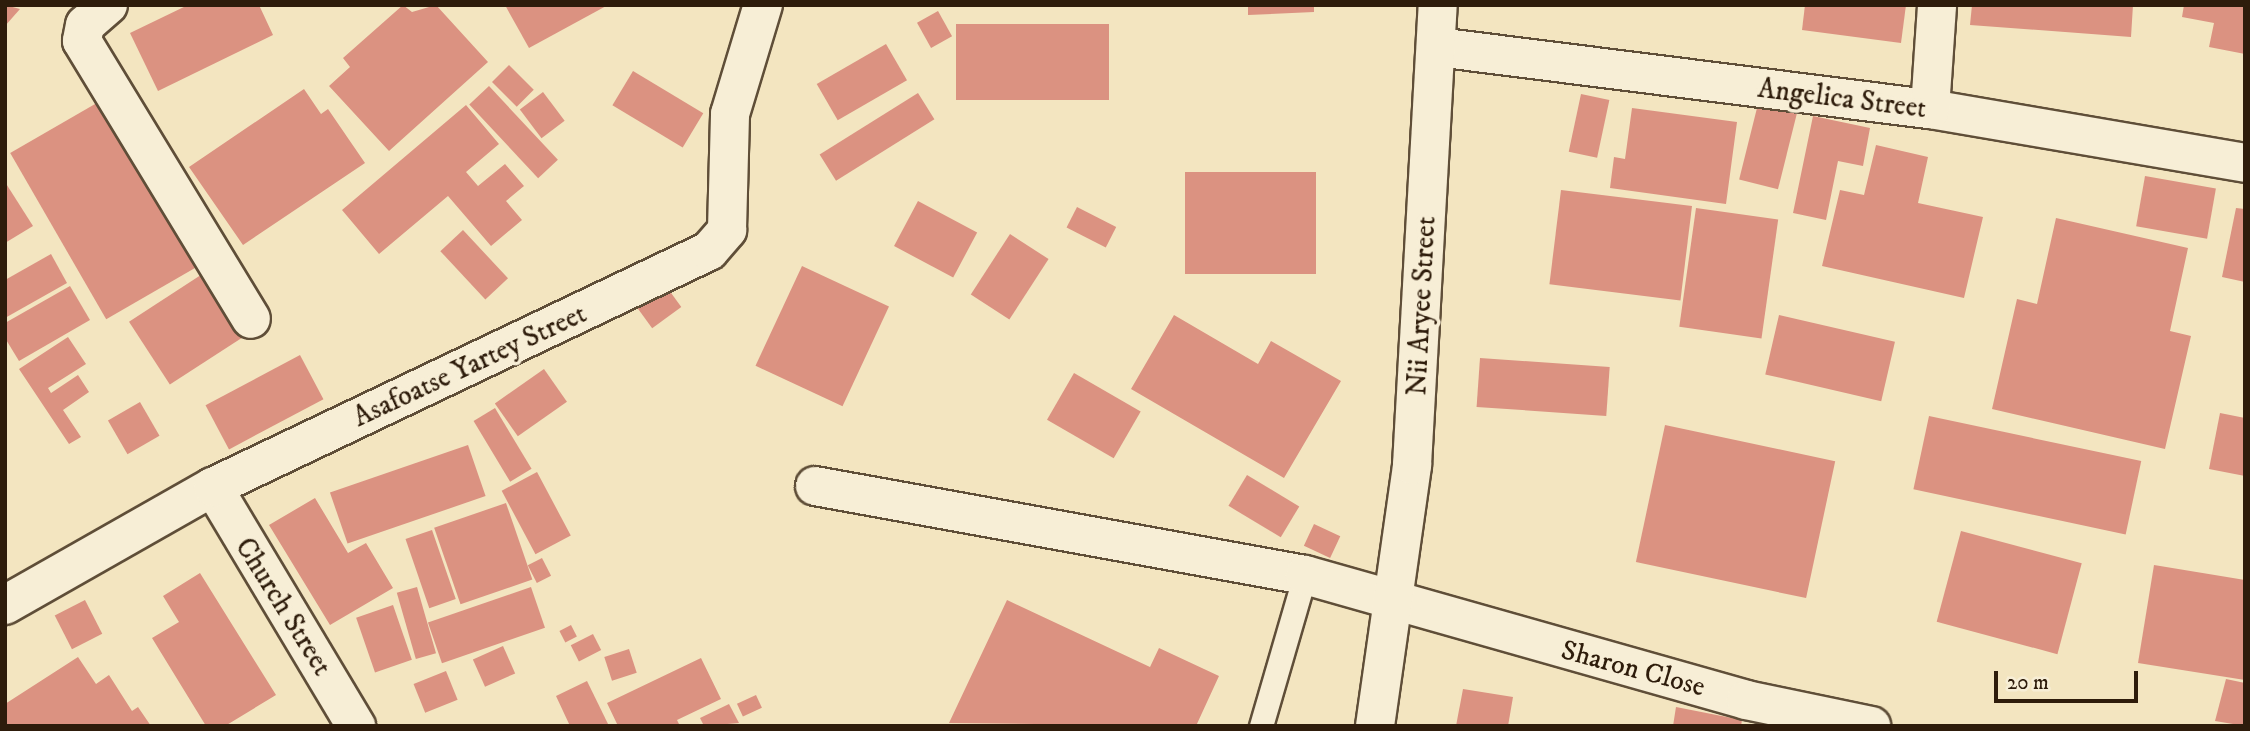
<!DOCTYPE html>
<style>
body{margin:0}
#map{position:relative;width:2250px;height:731px;overflow:hidden;background:#f3e5c0;font-family:"IM FELL DW Pica",serif}
div>[style]{position:absolute}
[style*='--x']{left:calc(var(--x)*1px);top:calc(var(--y)*1px);width:calc(var(--w)*1px);rotate:calc(var(--a)*1deg)}
.building>*{inset:0;background:#db9281;transform-origin:0 0}
.roads{filter:drop-shadow(2px 0 #5f4e38) drop-shadow(-2px 0 #5f4e38) drop-shadow(0 2px #5f4e38) drop-shadow(0 -2px #5f4e38)}
.service>*{height:23px;margin:-11.5px;padding:0 11.5px;transform-origin:11.5px;border-radius:11.5px;background:#f7eed6}
.minor>*{height:38px;margin:-19px;padding:0 19px;transform-origin:19px;border-radius:19px;background:#f7eed6}
span{translate:-50% -50%;white-space:nowrap;text-align:center;line-height:1.15;-webkit-text-stroke:7px #f7eed6;paint-order:stroke}
.street-label{font-size:28px;color:#2e1c0b}
.frame{position:absolute;inset:0;border:7px solid #2e1c0b;pointer-events:none}
.scale{position:absolute;left:1994px;top:671px;width:144px;height:32px;box-sizing:border-box;border:4px solid #2e1c0b;border-top:0;padding-left:9px;font-size:21px;line-height:24px;white-space:nowrap;color:#2e1c0b;-webkit-text-stroke:5px #f7eed6;paint-order:stroke}
</style>
<div id="map">
<div class="building">
<div style="clip-path:polygon(5px 5px,20px 9px,5px 26px)"></div>
<div style="clip-path:polygon(188px 5px,259px 5px,273px 35px,158px 91px,130px 33px)"></div>
<div style="clip-path:polygon(403px 5px,412px 12px,436px 5px,488px 62px,389px 151px,329px 86px,350px 67px,343px 58px)"></div>
<div style="clip-path:polygon(505px 5px,608px 5px,529px 48px)"></div>
<div style="clip-path:polygon(1248px 5px,1314px 5px,1314px 12px,1248px 15px)"></div>
<div style="clip-path:polygon(1805px 5px,1906px 5px,1901px 43px,1802px 30px)"></div>
<div style="clip-path:polygon(1972px 5px,2133px 5px,2131px 37px,1970px 25px)"></div>
<div style="clip-path:polygon(2184px 5px,2245px 5px,2245px 54px,2209px 47px,2214px 23px,2182px 17px)"></div>
<div style="left:938px;top:11px;width:29px;height:24px;rotate:61deg"></div>
<div style="left:956px;top:24px;width:153px;height:76px"></div>
<div style="left:886px;top:44px;width:42px;height:80px;rotate:60deg"></div>
<div style="left:509px;top:65px;width:35px;height:24px;rotate:45deg"></div>
<div style="left:633px;top:71px;width:82px;height:40px;rotate:31deg"></div>
<div style="left:489px;top:86px;width:101px;height:27px;rotate:47deg"></div>
<div style="clip-path:polygon(304px 89px,321px 114px,328px 109px,365px 163px,243px 245px,189px 167px)"></div>
<div style="left:543px;top:92px;width:36px;height:29px;rotate:53deg"></div>
<div style="left:918px;top:93px;width:31px;height:116px;rotate:58deg"></div>
<div style="left:1581px;top:94px;width:29px;height:59px;rotate:12deg"></div>
<div style="left:102px;top:100px;width:192px;height:106px;rotate:60deg"></div>
<div style="left:1759px;top:100px;width:40px;height:82px;rotate:14deg"></div>
<div style="clip-path:polygon(466px 105px,499px 144px,466px 172px,478px 186px,505px 164px,524px 186px,506px 201px,522px 220px,491px 246px,448px 196px,379px 254px,342px 210px)"></div>
<div style="clip-path:polygon(1632px 108px,1737px 122px,1726px 204px,1610px 188px,1614px 157px,1625px 159px)"></div>
<div style="clip-path:polygon(1813px 116px,1870px 128px,1863px 166px,1838px 161px,1826px 220px,1793px 213px)"></div>
<div style="clip-path:polygon(1876px 145px,1928px 157px,1918px 203px,1983px 217px,1964px 298px,1822px 266px,1840px 190px,1864px 195px)"></div>
<div style="left:1185px;top:172px;width:131px;height:102px"></div>
<div style="left:2145px;top:176px;width:72px;height:51px;rotate:10deg"></div>
<div style="clip-path:polygon(5px 182px,33px 226px,5px 243px)"></div>
<div style="left:1561px;top:190px;width:132px;height:95px;rotate:7deg"></div>
<div style="left:918px;top:201px;width:67px;height:51px;rotate:28deg"></div>
<div style="left:1077px;top:207px;width:44px;height:23px;rotate:27deg"></div>
<div style="left:1696px;top:208px;width:83px;height:120px;rotate:8deg"></div>
<div style="clip-path:polygon(2236px 208px,2245px 209px,2245px 282px,2222px 277px)"></div>
<div style="clip-path:polygon(2056px 218px,2188px 248px,2170px 331px,2191px 336px,2165px 449px,1992px 409px,2017px 299px,2037px 304px)"></div>
<div style="left:463px;top:230px;width:66px;height:31px;rotate:47deg"></div>
<div style="left:1010px;top:234px;width:46px;height:72px;rotate:33deg"></div>
<div style="clip-path:polygon(51px 254px,67px 283px,5px 318px,5px 280px)"></div>
<div style="left:802px;top:266px;width:96px;height:110px;rotate:25deg"></div>
<div style="left:207px;top:271px;width:75px;height:93px;rotate:57deg"></div>
<div style="clip-path:polygon(70px 286px,90px 320px,19px 361px,5px 338px,5px 323px)"></div>
<div style="left:666px;top:286px;width:26px;height:36px;rotate:54deg"></div>
<div style="clip-path:polygon(1174px 315px,1258px 364px,1271px 341px,1341px 381px,1284px 478px,1131px 389px)"></div>
<div style="left:1779px;top:315px;width:119px;height:61px;rotate:13deg"></div>
<div style="clip-path:polygon(68px 337px,86px 364px,48px 388px,51px 393px,78px 375px,89px 392px,63px 410px,81px 437px,69px 444px,19px 369px)"></div>
<div style="left:300px;top:355px;width:50px;height:107px;rotate:62deg"></div>
<div style="left:1480px;top:358px;width:130px;height:49px;rotate:4deg"></div>
<div style="left:544px;top:369px;width:40px;height:60px;rotate:55deg"></div>
<div style="left:1074px;top:373px;width:77px;height:54px;rotate:30deg"></div>
<div style="left:140px;top:402px;width:39px;height:37px;rotate:60deg"></div>
<div style="left:495px;top:408px;width:71px;height:25px;rotate:59deg"></div>
<div style="clip-path:polygon(2220px 413px,2245px 418px,2245px 476px,2209px 469px)"></div>
<div style="left:1929px;top:416px;width:217px;height:75px;rotate:12deg"></div>
<div style="left:1665px;top:425px;width:174px;height:140px;rotate:12deg"></div>
<div style="left:468px;top:445px;width:54px;height:146px;rotate:71deg"></div>
<div style="left:537px;top:472px;width:72px;height:40px;rotate:62deg"></div>
<div style="left:1247px;top:475px;width:61px;height:36px;rotate:31deg"></div>
<div style="clip-path:polygon(315px 498px,348px 553px,366px 543px,393px 588px,330px 625px,269px 525px)"></div>
<div style="left:506px;top:503px;width:81px;height:76px;rotate:71deg"></div>
<div style="left:1314px;top:524px;width:29px;height:24px;rotate:25deg"></div>
<div style="left:432px;top:530px;width:73px;height:28px;rotate:71deg"></div>
<div style="left:1961px;top:531px;width:125px;height:94px;rotate:15deg"></div>
<div style="left:542px;top:558px;width:20px;height:16px;rotate:63deg"></div>
<div style="clip-path:polygon(2154px 565px,2245px 580px,2245px 680px,2138px 663px)"></div>
<div style="clip-path:polygon(200px 573px,276px 695px,225px 726px,206px 726px,152px 638px,179px 622px,163px 596px)"></div>
<div style="left:417px;top:587px;width:69px;height:21px;rotate:74deg"></div>
<div style="left:531px;top:587px;width:43px;height:109px;rotate:71deg"></div>
<div style="left:85px;top:600px;width:38px;height:34px;rotate:63deg"></div>
<div style="clip-path:polygon(1007px 600px,1150px 667px,1159px 648px,1219px 676px,1196px 726px,949px 723px)"></div>
<div style="left:393px;top:605px;width:58px;height:39px;rotate:71deg"></div>
<div style="left:571px;top:625px;width:13px;height:13px;rotate:63deg"></div>
<div style="left:593px;top:634px;width:18px;height:25px;rotate:63deg"></div>
<div style="left:503px;top:646px;width:30px;height:33px;rotate:66deg"></div>
<div style="left:629px;top:649px;width:25px;height:26px;rotate:72deg"></div>
<div style="clip-path:polygon(78px 657px,96px 684px,109px 675px,132px 711px,138px 707px,151px 726px,5px 726px,5px 704px)"></div>
<div style="clip-path:polygon(701px 658px,721px 699px,677px 720px,680px 726px,618px 726px,607px 703px)"></div>
<div style="left:446px;top:671px;width:31px;height:35px;rotate:68deg"></div>
<div style="clip-path:polygon(2226px 679px,2245px 683px,2245px 726px,2215px 721px)"></div>
<div style="clip-path:polygon(587px 681px,609px 726px,570px 726px,556px 696px)"></div>
<div style="clip-path:polygon(1463px 689px,1513px 697px,1508px 726px,1456px 726px)"></div>
<div style="left:756px;top:695px;width:14px;height:21px;rotate:65deg"></div>
<div style="clip-path:polygon(729px 704px,739px 723px,704px 726px,700px 718px)"></div>
<div style="clip-path:polygon(1676px 707px,1742px 720px,1741px 726px,1673px 726px)"></div>
</div>
<div class="roads">
<div class="service">
<div style="--x:1261;--y:726;--w:157;--a:-73.8"></div>
</div>
<div class="minor">
<div style="--x:108;--y:5;--w:30;--a:139"></div>
<div style="--x:85;--y:25;--w:16;--a:101"></div>
<div style="--x:82;--y:41;--w:325;--a:58.7"></div>
<div style="--x:1437;--y:47;--w:497;--a:7.2"></div>
<div style="--x:1930;--y:109;--w:320;--a:9.7"></div>
<div style="--x:1930;--y:109;--w:104;--a:-86.1"></div>
<div style="--x:815;--y:486;--w:498;--a:10.3"></div>
<div style="--x:1305;--y:575;--w:458;--a:15.8"></div>
<div style="--x:1746;--y:700;--w:128;--a:11.7"></div>
<div style="--x:213;--y:487;--w:279;--a:59.1"></div>
<div style="--x:5;--y:605;--w:239;--a:-29.6"></div>
<div style="--x:213;--y:487;--w:549;--a:-25.45"></div>
<div style="--x:709;--y:251;--w:28;--a:-49"></div>
<div style="--x:727;--y:230;--w:116;--a:-88.5"></div>
<div style="--x:730;--y:114;--w:114;--a:-73.2"></div>
<div style="--x:1375;--y:726;--w:264;--a:-81.9"></div>
<div style="--x:1412;--y:465;--w:461;--a:-86.8"></div>
</div>
</div>
<div class="street-label">
<span style="left:1842px;top:99px;rotate:7deg">Angelica Street</span>
<span style="left:1422px;top:306px;rotate:-87deg">Nii Aryee Street</span>
<span style="left:470px;top:366px;rotate:-25deg">Asafoatse Yartey Street</span>
<span style="left:283px;top:607px;rotate:58deg">Church Street</span>
<span style="left:1633px;top:669px;rotate:15deg">Sharon Close</span>
</div>
<div class="frame"></div>
<div class="scale">20 m</div>
</div>
